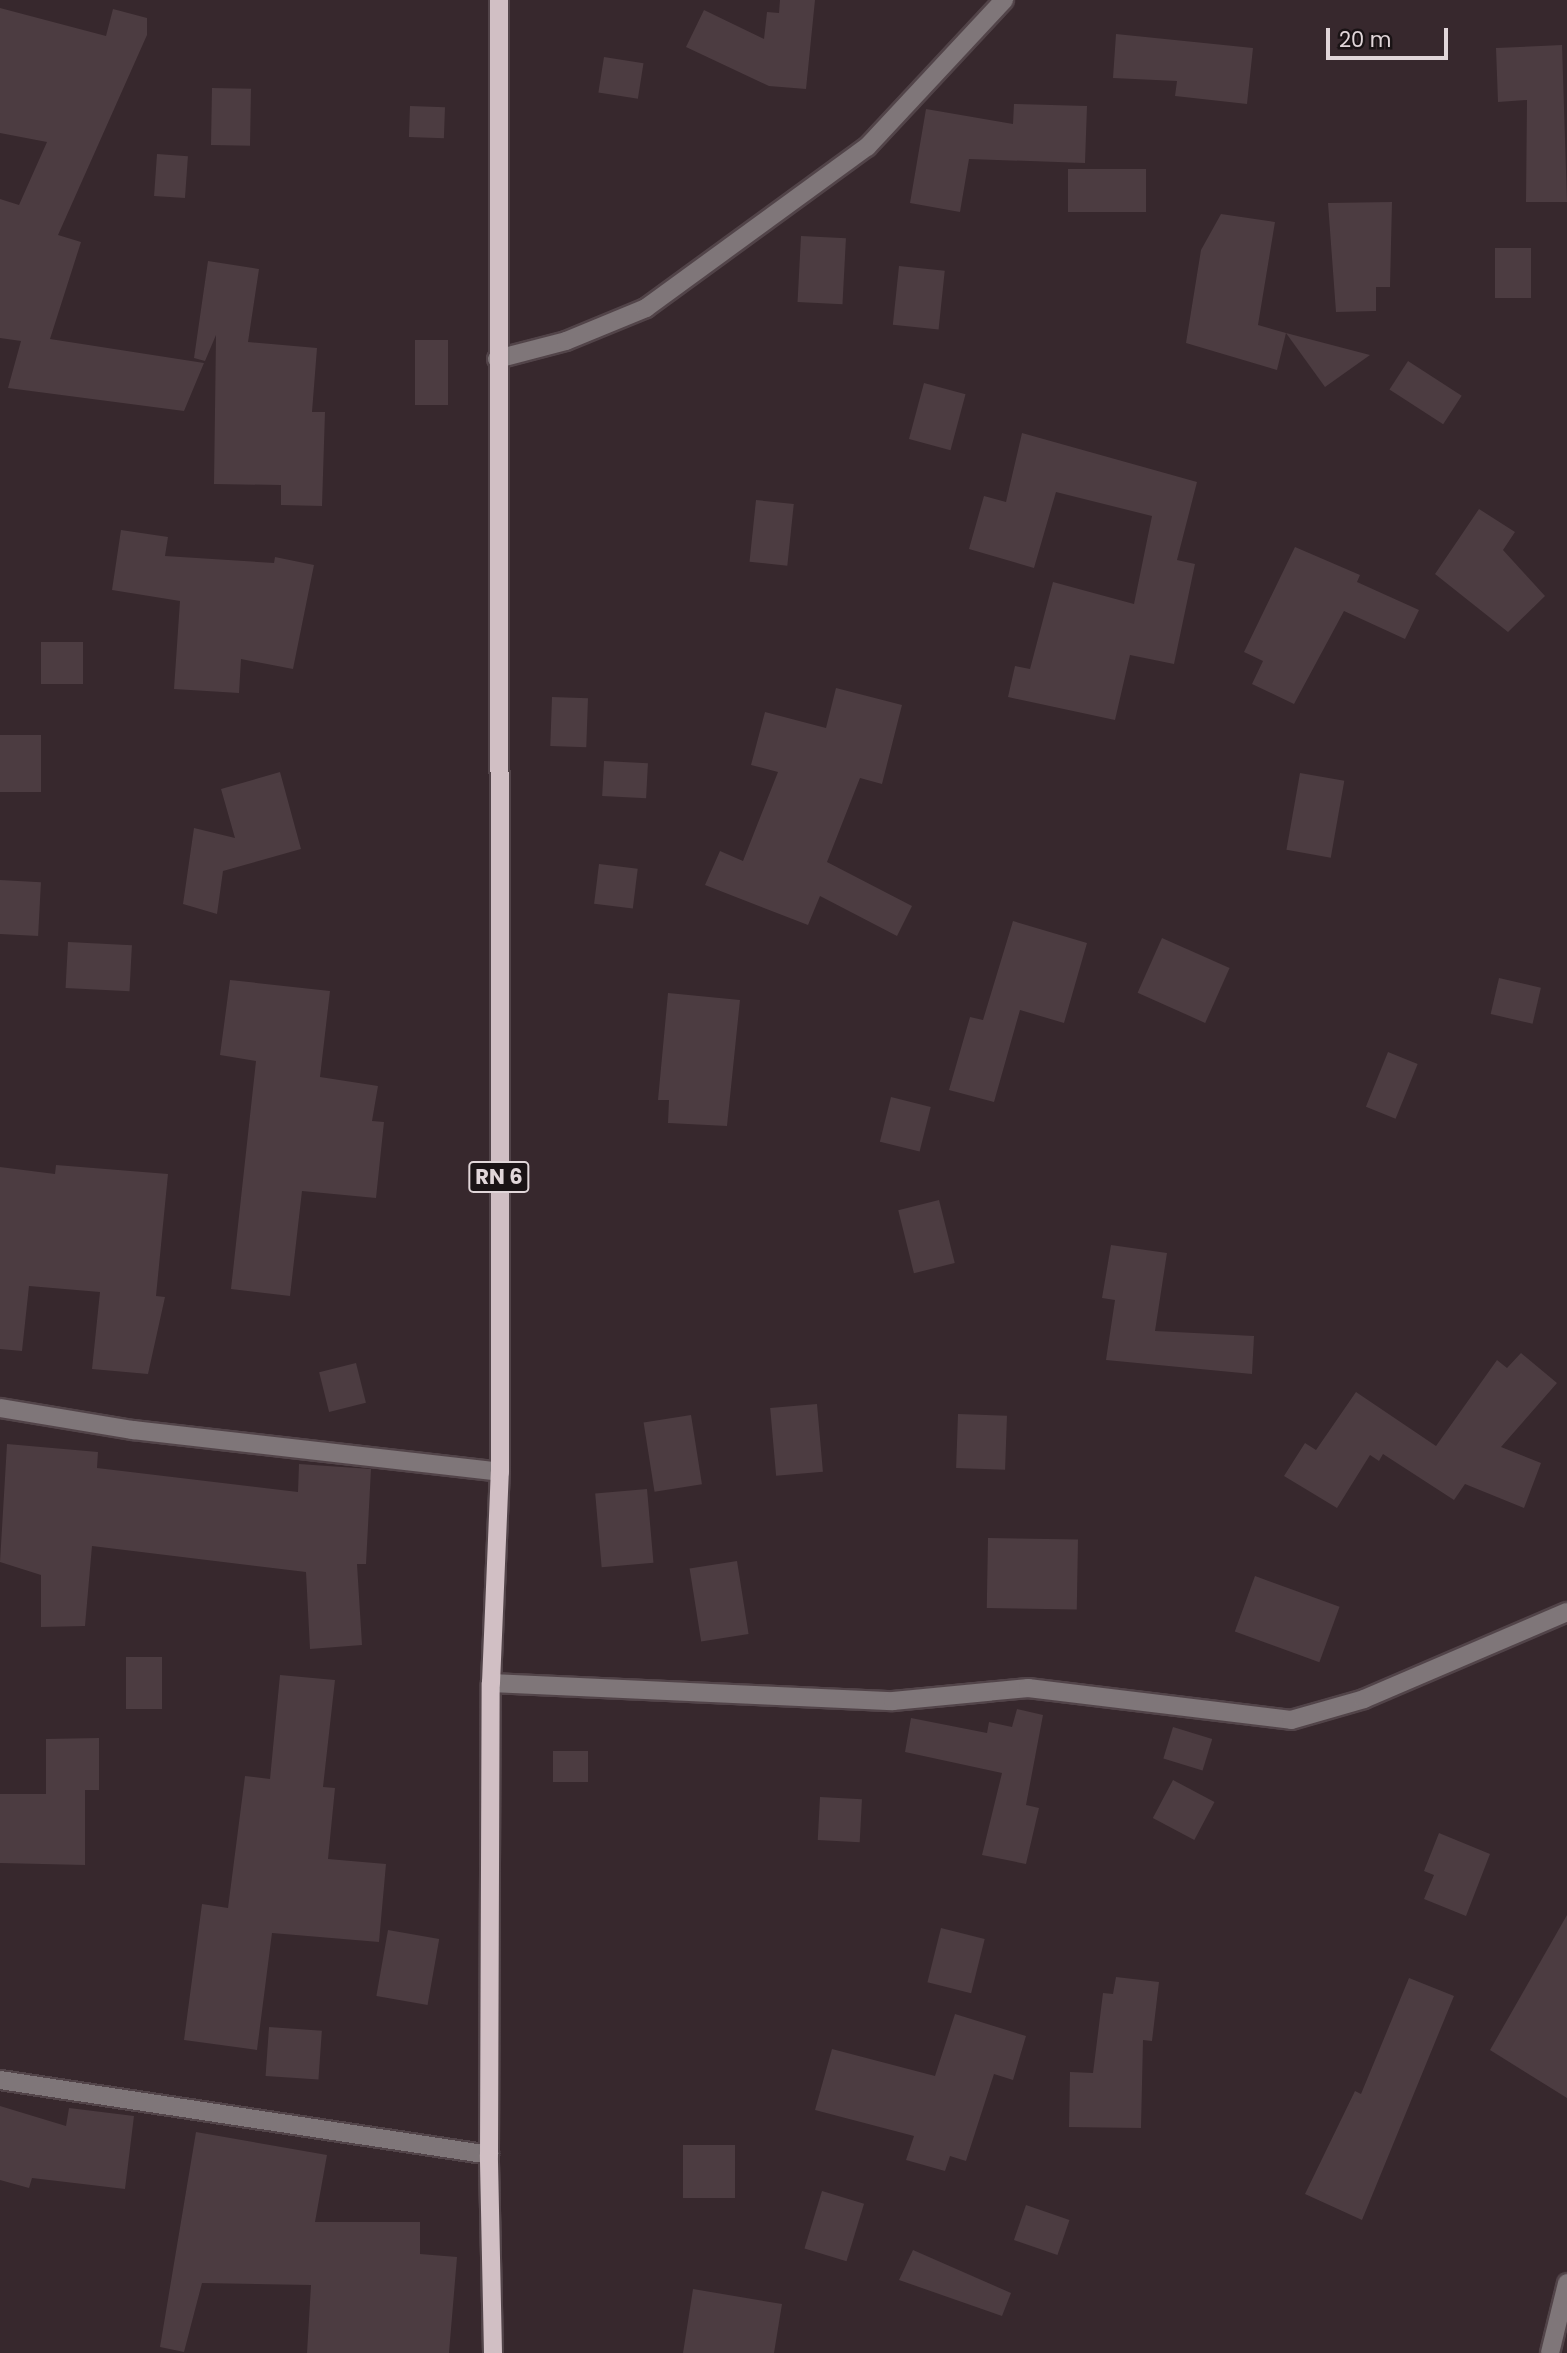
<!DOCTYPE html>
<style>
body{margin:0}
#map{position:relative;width:1567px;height:2353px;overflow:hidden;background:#37282d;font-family:Poppins,sans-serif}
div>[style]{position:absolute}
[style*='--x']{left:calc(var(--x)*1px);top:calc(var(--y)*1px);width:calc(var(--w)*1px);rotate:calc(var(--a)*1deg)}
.building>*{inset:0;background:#4c3c41;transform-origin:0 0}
.roads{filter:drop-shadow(2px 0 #524449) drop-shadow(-2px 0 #524449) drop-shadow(0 2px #524449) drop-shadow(0 -2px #524449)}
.minor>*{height:18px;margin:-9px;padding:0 9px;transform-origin:9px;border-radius:9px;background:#7f7679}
.major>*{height:18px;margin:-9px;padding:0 9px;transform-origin:9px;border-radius:9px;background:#d1bfc4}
span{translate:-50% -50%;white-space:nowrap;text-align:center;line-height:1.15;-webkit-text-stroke:5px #1a1315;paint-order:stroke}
.shield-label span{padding:2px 5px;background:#1a1315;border:2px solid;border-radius:5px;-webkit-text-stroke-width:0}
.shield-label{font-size:21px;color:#e1d6d9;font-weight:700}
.scale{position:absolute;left:1326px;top:28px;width:122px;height:32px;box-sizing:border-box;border:4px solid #e1d6d9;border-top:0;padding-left:9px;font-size:21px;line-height:24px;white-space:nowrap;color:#e1d6d9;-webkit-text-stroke:5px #1a1315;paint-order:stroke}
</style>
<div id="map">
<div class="building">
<div style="clip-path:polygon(780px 0,815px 0,806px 89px,769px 86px,686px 47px,704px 10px,764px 39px,767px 12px,779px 13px)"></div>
<div style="clip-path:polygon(0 8px,106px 36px,113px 9px,147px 18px,147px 35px,58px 235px,81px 242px,50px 339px,204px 363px,184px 411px,8px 388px,21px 341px,0 338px,0 199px,19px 205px,47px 142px,0 133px)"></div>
<div style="clip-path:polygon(1116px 34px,1253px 48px,1247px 104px,1175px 96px,1177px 81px,1113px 78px)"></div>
<div style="clip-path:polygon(1562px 45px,1567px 202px,1526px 202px,1527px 100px,1498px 102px,1496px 48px)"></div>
<div style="left:604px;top:57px;width:40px;height:36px;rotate:9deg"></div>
<div style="left:212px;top:88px;width:39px;height:57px;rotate:1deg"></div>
<div style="clip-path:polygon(1014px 104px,1087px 106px,1085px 163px,969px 159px,960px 212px,910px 203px,926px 109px,1013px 124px)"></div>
<div style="left:410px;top:106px;width:35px;height:31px;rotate:2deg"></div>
<div style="left:157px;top:154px;width:31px;height:42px;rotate:4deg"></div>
<div style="left:1146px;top:169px;width:43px;height:78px;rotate:90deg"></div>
<div style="clip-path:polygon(1392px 202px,1390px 287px,1376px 287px,1376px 311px,1336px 312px,1328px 203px)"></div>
<div style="clip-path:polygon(1221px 214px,1275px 222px,1258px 325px,1286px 333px,1277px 370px,1186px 343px,1201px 250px)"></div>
<div style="left:801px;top:236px;width:45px;height:66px;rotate:3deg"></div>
<div style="left:1495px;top:248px;width:36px;height:50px"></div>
<div style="clip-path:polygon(208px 261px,259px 269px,248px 342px,317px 348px,312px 412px,325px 412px,322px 506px,281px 505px,281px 485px,214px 484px,216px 335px,205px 361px,194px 358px)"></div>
<div style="left:899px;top:266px;width:46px;height:59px;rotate:6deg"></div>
<div style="clip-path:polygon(1286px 333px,1370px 355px,1325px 387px)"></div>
<div style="left:415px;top:340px;width:33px;height:65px"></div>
<div style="left:1408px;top:361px;width:64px;height:34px;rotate:33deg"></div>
<div style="left:924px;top:383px;width:43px;height:58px;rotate:15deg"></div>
<div style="clip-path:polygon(1022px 433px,1197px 482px,1177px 560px,1195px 564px,1174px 664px,1130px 655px,1115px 720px,1008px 697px,1015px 666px,1030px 669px,1053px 582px,1134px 604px,1152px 516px,1056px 492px,1034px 568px,969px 549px,984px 496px,1006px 502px)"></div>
<div style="left:756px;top:500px;width:38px;height:62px;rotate:6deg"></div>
<div style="clip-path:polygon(1479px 509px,1515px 532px,1503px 550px,1545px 596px,1508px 632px,1435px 574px)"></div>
<div style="clip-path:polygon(121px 530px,168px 537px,165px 556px,274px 563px,275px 557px,314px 565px,293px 669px,241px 659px,239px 693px,174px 689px,180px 601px,112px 590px)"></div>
<div style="clip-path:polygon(1295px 547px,1360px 575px,1357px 582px,1419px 610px,1405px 639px,1344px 611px,1294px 704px,1252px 684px,1263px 661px,1244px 652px)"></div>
<div style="left:41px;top:642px;width:42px;height:42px"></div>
<div style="clip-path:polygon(836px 688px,902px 705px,882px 784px,860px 778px,827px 862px,912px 906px,897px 936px,820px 896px,808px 925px,705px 885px,720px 851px,743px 861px,778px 772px,751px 765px,765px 712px,826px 728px)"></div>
<div style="left:552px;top:697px;width:36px;height:49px;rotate:2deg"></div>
<div style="left:0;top:735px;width:41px;height:57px"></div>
<div style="left:604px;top:761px;width:44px;height:35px;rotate:3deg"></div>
<div style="clip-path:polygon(280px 772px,301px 849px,223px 871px,217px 914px,183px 904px,194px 828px,235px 838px,221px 789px)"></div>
<div style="left:1300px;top:773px;width:45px;height:78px;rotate:10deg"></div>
<div style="left:599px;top:864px;width:39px;height:40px;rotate:7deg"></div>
<div style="left:0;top:880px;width:41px;height:54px;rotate:3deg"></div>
<div style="clip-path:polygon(1013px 921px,1087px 943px,1064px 1023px,1020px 1010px,994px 1102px,949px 1090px,970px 1017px,983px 1020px)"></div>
<div style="left:1162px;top:938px;width:74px;height:60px;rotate:24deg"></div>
<div style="left:68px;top:942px;width:64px;height:46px;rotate:3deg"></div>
<div style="left:1499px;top:978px;width:43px;height:37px;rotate:13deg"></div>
<div style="clip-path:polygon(230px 980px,330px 991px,320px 1077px,378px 1086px,372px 1121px,384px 1122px,376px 1198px,302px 1191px,290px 1296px,231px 1289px,256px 1061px,220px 1055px)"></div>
<div style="clip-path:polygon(668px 993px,740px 1000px,727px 1126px,668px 1123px,669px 1100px,658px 1100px)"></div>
<div style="left:1388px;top:1052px;width:32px;height:59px;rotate:22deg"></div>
<div style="left:891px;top:1097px;width:41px;height:46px;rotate:14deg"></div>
<div style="clip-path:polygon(56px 1165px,168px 1174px,156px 1296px,165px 1297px,148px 1374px,92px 1369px,100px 1292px,29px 1286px,22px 1351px,0 1349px,0 1167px,55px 1174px)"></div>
<div style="left:939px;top:1200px;width:65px;height:42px;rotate:76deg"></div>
<div style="clip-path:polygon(1111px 1245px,1167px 1253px,1155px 1331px,1254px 1336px,1252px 1374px,1106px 1360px,1115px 1300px,1102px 1298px)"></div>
<div style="clip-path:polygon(1521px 1353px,1557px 1383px,1501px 1447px,1541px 1463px,1524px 1508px,1465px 1484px,1454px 1500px,1383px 1454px,1379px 1461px,1370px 1455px,1337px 1508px,1284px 1476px,1305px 1443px,1316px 1450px,1356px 1392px,1436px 1446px,1497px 1360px,1507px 1368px)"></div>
<div style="left:356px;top:1363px;width:41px;height:38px;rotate:76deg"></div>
<div style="left:817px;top:1404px;width:68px;height:47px;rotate:85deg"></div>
<div style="left:958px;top:1414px;width:49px;height:54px;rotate:2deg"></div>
<div style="left:691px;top:1415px;width:70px;height:48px;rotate:81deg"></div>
<div style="clip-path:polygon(7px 1444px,98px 1452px,97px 1468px,298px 1492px,299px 1464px,371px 1469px,366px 1564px,357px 1564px,362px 1645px,310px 1649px,306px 1572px,92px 1546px,85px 1626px,41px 1627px,41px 1575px,0 1562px)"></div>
<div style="left:647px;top:1489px;width:74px;height:52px;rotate:85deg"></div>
<div style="left:988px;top:1538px;width:90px;height:70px;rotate:1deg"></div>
<div style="left:737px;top:1561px;width:74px;height:48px;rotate:81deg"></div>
<div style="left:1255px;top:1576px;width:90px;height:59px;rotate:20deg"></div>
<div style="left:126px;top:1657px;width:36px;height:52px"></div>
<div style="clip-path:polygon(280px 1675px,335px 1680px,323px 1787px,335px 1788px,328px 1859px,386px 1864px,379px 1942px,272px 1933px,257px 2050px,184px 2040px,202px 1904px,228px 1908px,245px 1776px,270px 1779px)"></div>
<div style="clip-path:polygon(1017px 1709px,1043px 1715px,1026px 1805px,1039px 1808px,1026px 1864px,982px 1855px,1002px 1773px,905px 1752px,911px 1718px,987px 1733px,989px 1722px,1012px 1727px)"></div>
<div style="left:1173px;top:1727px;width:41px;height:33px;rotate:17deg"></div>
<div style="clip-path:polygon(99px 1738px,99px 1790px,85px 1790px,85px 1865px,0 1863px,0 1794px,46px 1794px,46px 1739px)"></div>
<div style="left:553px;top:1751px;width:35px;height:31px"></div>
<div style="left:1173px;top:1780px;width:47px;height:43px;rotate:28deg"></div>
<div style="left:820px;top:1797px;width:42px;height:43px;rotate:3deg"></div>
<div style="clip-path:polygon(1439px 1833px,1490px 1854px,1466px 1916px,1424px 1899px,1434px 1875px,1424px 1871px)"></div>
<div style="clip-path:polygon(1567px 1915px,1567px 2098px,1490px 2050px)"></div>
<div style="left:941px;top:1928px;width:45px;height:56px;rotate:14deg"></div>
<div style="left:388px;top:1930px;width:52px;height:67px;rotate:10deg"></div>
<div style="clip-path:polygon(1116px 1977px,1159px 1982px,1152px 2041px,1143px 2040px,1141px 2128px,1069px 2127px,1070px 2072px,1093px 2073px,1103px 1993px,1113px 1994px)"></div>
<div style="clip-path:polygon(1409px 1978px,1454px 1996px,1362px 2220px,1305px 2194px,1355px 2091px,1361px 2094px)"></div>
<div style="clip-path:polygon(955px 2014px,1026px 2036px,1013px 2080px,994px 2074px,966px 2161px,950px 2156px,945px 2171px,906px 2160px,914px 2136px,815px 2110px,832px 2049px,935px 2076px)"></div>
<div style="left:269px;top:2027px;width:53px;height:49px;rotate:4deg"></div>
<div style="clip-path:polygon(0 2106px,66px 2126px,69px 2108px,134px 2116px,125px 2189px,32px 2178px,29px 2188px,0 2180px)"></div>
<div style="clip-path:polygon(196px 2132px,327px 2155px,315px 2222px,420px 2222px,420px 2254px,457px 2257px,449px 2353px,307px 2353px,311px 2285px,202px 2283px,184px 2352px,160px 2347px)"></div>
<div style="left:683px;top:2145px;width:52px;height:53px"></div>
<div style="left:822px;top:2191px;width:44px;height:60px;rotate:17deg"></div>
<div style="left:1026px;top:2205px;width:46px;height:37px;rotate:19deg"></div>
<div style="clip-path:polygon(913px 2250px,1011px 2293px,1002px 2316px,899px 2280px)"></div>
<div style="clip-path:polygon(693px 2289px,782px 2304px,774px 2353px,683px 2353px)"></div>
</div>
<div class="roads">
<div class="minor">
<div style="--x:497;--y:359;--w:71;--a:-14.6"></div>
<div style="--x:566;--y:341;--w:87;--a:-22.4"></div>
<div style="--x:646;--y:308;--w:273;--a:-36.1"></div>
<div style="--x:867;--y:147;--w:201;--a:-47"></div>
<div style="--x:0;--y:1408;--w:135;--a:9.4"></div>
<div style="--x:133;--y:1430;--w:369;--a:6.5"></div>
<div style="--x:491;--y:1683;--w:402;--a:2.6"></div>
<div style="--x:893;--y:1701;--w:136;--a:-5.5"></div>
<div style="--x:1028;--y:1688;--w:265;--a:6.9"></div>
<div style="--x:1291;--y:1720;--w:76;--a:-16"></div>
<div style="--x:1364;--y:1699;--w:221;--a:-23.2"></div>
<div style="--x:0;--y:2080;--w:495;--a:8.7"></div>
<div style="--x:1550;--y:2353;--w:72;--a:-76.3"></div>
</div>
<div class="major">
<div style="--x:493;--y:2353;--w:198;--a:-91.2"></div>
<div style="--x:489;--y:2155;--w:472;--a:-89.8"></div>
<div style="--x:491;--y:1683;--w:211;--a:-87.6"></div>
<div style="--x:500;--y:1472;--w:1472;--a:-90.04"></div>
</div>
</div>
<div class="shield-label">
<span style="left:499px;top:1177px">RN 6</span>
</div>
<div class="scale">20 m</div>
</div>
